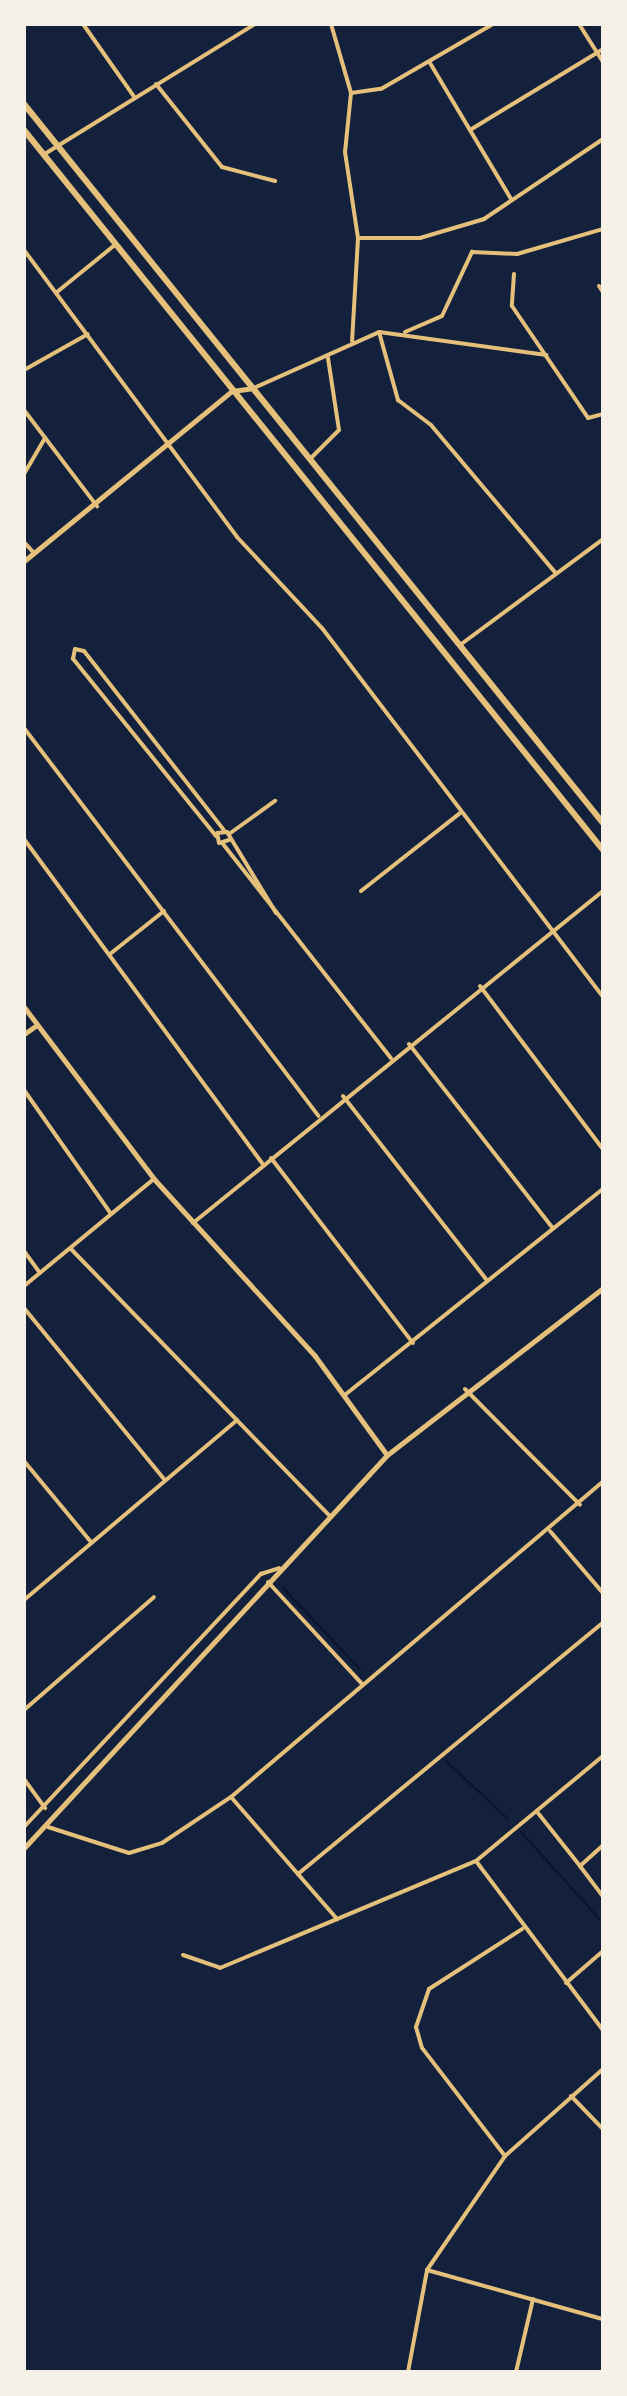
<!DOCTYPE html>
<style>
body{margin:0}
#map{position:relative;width:627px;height:2396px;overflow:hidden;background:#14213d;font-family:"Archivo Narrow",sans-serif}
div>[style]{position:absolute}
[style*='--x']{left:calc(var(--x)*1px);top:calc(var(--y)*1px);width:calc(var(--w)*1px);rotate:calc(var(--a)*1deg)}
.stream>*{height:2px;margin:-1px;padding:0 1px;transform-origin:1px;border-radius:1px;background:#0b132b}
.minor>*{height:4px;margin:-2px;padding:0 2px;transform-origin:2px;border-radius:2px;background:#e5c07b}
.tertiary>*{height:5px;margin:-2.5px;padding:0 2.5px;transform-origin:2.5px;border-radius:2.5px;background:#e5c07b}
.secondary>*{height:6px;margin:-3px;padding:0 3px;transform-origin:3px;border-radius:3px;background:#e5c07b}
span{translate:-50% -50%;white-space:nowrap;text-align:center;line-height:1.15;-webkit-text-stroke:8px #f6f1e7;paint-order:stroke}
.frame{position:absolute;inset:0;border:26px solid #f6f1e7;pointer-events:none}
</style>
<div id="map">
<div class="stream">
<div style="--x:283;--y:1588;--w:112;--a:46.5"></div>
<div style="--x:446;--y:1761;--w:85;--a:43.1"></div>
<div style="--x:521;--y:1832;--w:122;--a:48"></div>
</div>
<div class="minor">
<div style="--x:83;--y:24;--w:90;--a:54.9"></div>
<div style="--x:331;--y:24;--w:72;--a:73.8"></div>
<div style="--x:351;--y:93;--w:59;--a:95.8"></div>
<div style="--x:345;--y:152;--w:87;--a:81.4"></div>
<div style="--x:358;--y:238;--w:103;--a:93.3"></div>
<div style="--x:579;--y:24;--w:45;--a:57.7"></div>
<div style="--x:430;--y:63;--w:158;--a:59.2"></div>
<div style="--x:156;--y:84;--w:106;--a:51.5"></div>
<div style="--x:222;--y:167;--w:55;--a:14.8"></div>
<div style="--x:351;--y:93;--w:30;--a:-8"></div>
<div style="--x:381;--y:89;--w:129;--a:-30.1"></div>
<div style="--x:470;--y:130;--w:156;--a:-31.3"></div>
<div style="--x:43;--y:155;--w:249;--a:-31.7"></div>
<div style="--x:358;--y:238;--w:62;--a:0"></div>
<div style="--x:420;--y:238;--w:67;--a:-16.5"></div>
<div style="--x:484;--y:219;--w:143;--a:-33.9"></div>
<div style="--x:24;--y:250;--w:357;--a:53.4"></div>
<div style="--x:237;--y:537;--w:125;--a:47"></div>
<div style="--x:322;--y:628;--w:464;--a:52.7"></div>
<div style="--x:514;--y:274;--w:32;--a:94"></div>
<div style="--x:512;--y:306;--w:135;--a:55.8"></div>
<div style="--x:588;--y:418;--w:16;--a:-15"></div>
<div style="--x:599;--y:286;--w:7;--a:56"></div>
<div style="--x:57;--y:292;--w:76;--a:-39.1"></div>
<div style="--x:379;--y:332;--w:71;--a:74.4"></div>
<div style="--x:398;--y:400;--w:41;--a:37.1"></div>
<div style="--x:431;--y:425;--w:192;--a:49.9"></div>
<div style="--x:405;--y:332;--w:40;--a:-23.4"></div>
<div style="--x:442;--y:316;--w:71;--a:-64.9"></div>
<div style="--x:472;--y:252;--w:45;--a:2.5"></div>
<div style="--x:517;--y:254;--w:90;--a:-16.2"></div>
<div style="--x:24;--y:370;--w:73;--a:-29.4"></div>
<div style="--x:254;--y:388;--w:137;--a:-24.1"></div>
<div style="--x:379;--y:332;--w:169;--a:7.8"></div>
<div style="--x:24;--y:410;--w:121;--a:52.8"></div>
<div style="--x:310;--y:459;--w:41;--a:-45"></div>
<div style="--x:339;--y:430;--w:73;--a:-98.7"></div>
<div style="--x:24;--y:474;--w:42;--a:-59.7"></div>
<div style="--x:24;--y:542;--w:15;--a:48"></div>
<div style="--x:460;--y:645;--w:178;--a:-36.5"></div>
<div style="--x:24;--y:728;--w:487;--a:52.8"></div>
<div style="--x:229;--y:834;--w:57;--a:-35.7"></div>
<div style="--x:216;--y:836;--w:228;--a:-128.9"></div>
<div style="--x:73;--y:659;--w:10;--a:-79"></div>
<div style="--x:75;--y:649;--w:9;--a:13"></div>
<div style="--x:84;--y:651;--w:227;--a:52"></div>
<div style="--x:24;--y:839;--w:402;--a:53.7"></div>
<div style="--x:229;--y:840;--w:10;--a:163"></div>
<div style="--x:219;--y:843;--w:10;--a:-101"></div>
<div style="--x:217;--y:833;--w:10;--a:-6"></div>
<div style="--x:227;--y:832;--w:95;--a:58.8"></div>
<div style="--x:223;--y:844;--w:272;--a:51.9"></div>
<div style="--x:361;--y:891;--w:126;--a:-38.2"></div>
<div style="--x:110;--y:954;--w:69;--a:-38.5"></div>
<div style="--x:480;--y:986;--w:204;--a:53"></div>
<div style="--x:409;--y:1044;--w:234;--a:52"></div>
<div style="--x:24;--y:1090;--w:151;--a:54.9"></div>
<div style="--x:343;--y:1096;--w:234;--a:52"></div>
<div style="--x:271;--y:1158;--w:233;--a:52.5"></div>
<div style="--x:193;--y:1223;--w:528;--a:-39"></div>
<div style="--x:71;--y:1249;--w:371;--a:45.9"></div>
<div style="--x:24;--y:1251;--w:27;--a:54"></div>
<div style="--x:24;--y:1286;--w:168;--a:-39.5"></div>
<div style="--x:24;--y:1308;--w:221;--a:50.7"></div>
<div style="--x:465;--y:1389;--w:163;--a:45.2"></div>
<div style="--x:346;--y:1394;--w:329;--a:-38.6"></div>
<div style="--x:24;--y:1461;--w:105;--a:50.4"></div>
<div style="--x:550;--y:1531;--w:82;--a:49.5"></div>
<div style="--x:268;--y:1582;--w:140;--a:47.3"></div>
<div style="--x:24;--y:1600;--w:279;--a:-40.2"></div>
<div style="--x:24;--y:1710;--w:172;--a:-41"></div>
<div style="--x:24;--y:1779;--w:36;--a:54"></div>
<div style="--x:231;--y:1797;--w:162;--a:49"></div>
<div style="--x:538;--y:1813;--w:68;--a:51.6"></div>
<div style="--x:580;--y:1866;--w:31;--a:-42"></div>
<div style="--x:24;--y:1827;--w:347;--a:-46.9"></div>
<div style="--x:261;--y:1574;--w:19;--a:-18"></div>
<div style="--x:48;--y:1827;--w:85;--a:17.8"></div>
<div style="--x:129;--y:1853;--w:34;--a:-17"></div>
<div style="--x:162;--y:1843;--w:83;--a:-33.7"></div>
<div style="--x:231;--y:1797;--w:487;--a:-40.3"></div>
<div style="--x:476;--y:1861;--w:211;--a:53.1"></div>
<div style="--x:580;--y:1866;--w:38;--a:53"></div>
<div style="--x:298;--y:1874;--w:395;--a:-39.5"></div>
<div style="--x:183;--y:1955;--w:39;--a:19"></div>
<div style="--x:220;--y:1968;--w:277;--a:-22.7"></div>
<div style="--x:476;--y:1861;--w:165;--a:-39.6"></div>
<div style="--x:566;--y:1983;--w:49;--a:-40.9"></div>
<div style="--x:571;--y:2096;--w:46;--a:45.9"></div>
<div style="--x:505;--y:2156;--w:136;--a:-127.5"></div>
<div style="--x:422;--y:2048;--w:22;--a:-106"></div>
<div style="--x:416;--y:2027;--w:40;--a:-71.1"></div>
<div style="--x:429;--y:1989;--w:111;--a:-32.8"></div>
<div style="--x:427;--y:2270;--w:183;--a:15.6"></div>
<div style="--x:408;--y:2372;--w:104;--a:-79.4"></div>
<div style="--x:427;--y:2270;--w:138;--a:-55.6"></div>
<div style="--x:505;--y:2156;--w:131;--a:-41.6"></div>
<div style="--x:516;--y:2372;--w:75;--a:-76.9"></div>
</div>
<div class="tertiary">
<div style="--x:24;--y:561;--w:269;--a:-39.3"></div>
<div style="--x:232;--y:391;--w:22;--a:-8"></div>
<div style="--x:24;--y:1007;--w:216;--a:52.9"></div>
<div style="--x:154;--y:1179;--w:239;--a:47.7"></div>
<div style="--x:315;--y:1356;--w:122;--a:54"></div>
<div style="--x:24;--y:1034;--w:16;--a:-35"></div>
<div style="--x:24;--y:1848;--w:535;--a:-47.27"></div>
<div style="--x:387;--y:1455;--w:273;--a:-37.7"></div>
</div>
<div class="secondary">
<div style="--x:24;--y:104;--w:923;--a:51.16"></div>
<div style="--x:24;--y:130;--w:924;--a:51.19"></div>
</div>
<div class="frame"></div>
</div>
